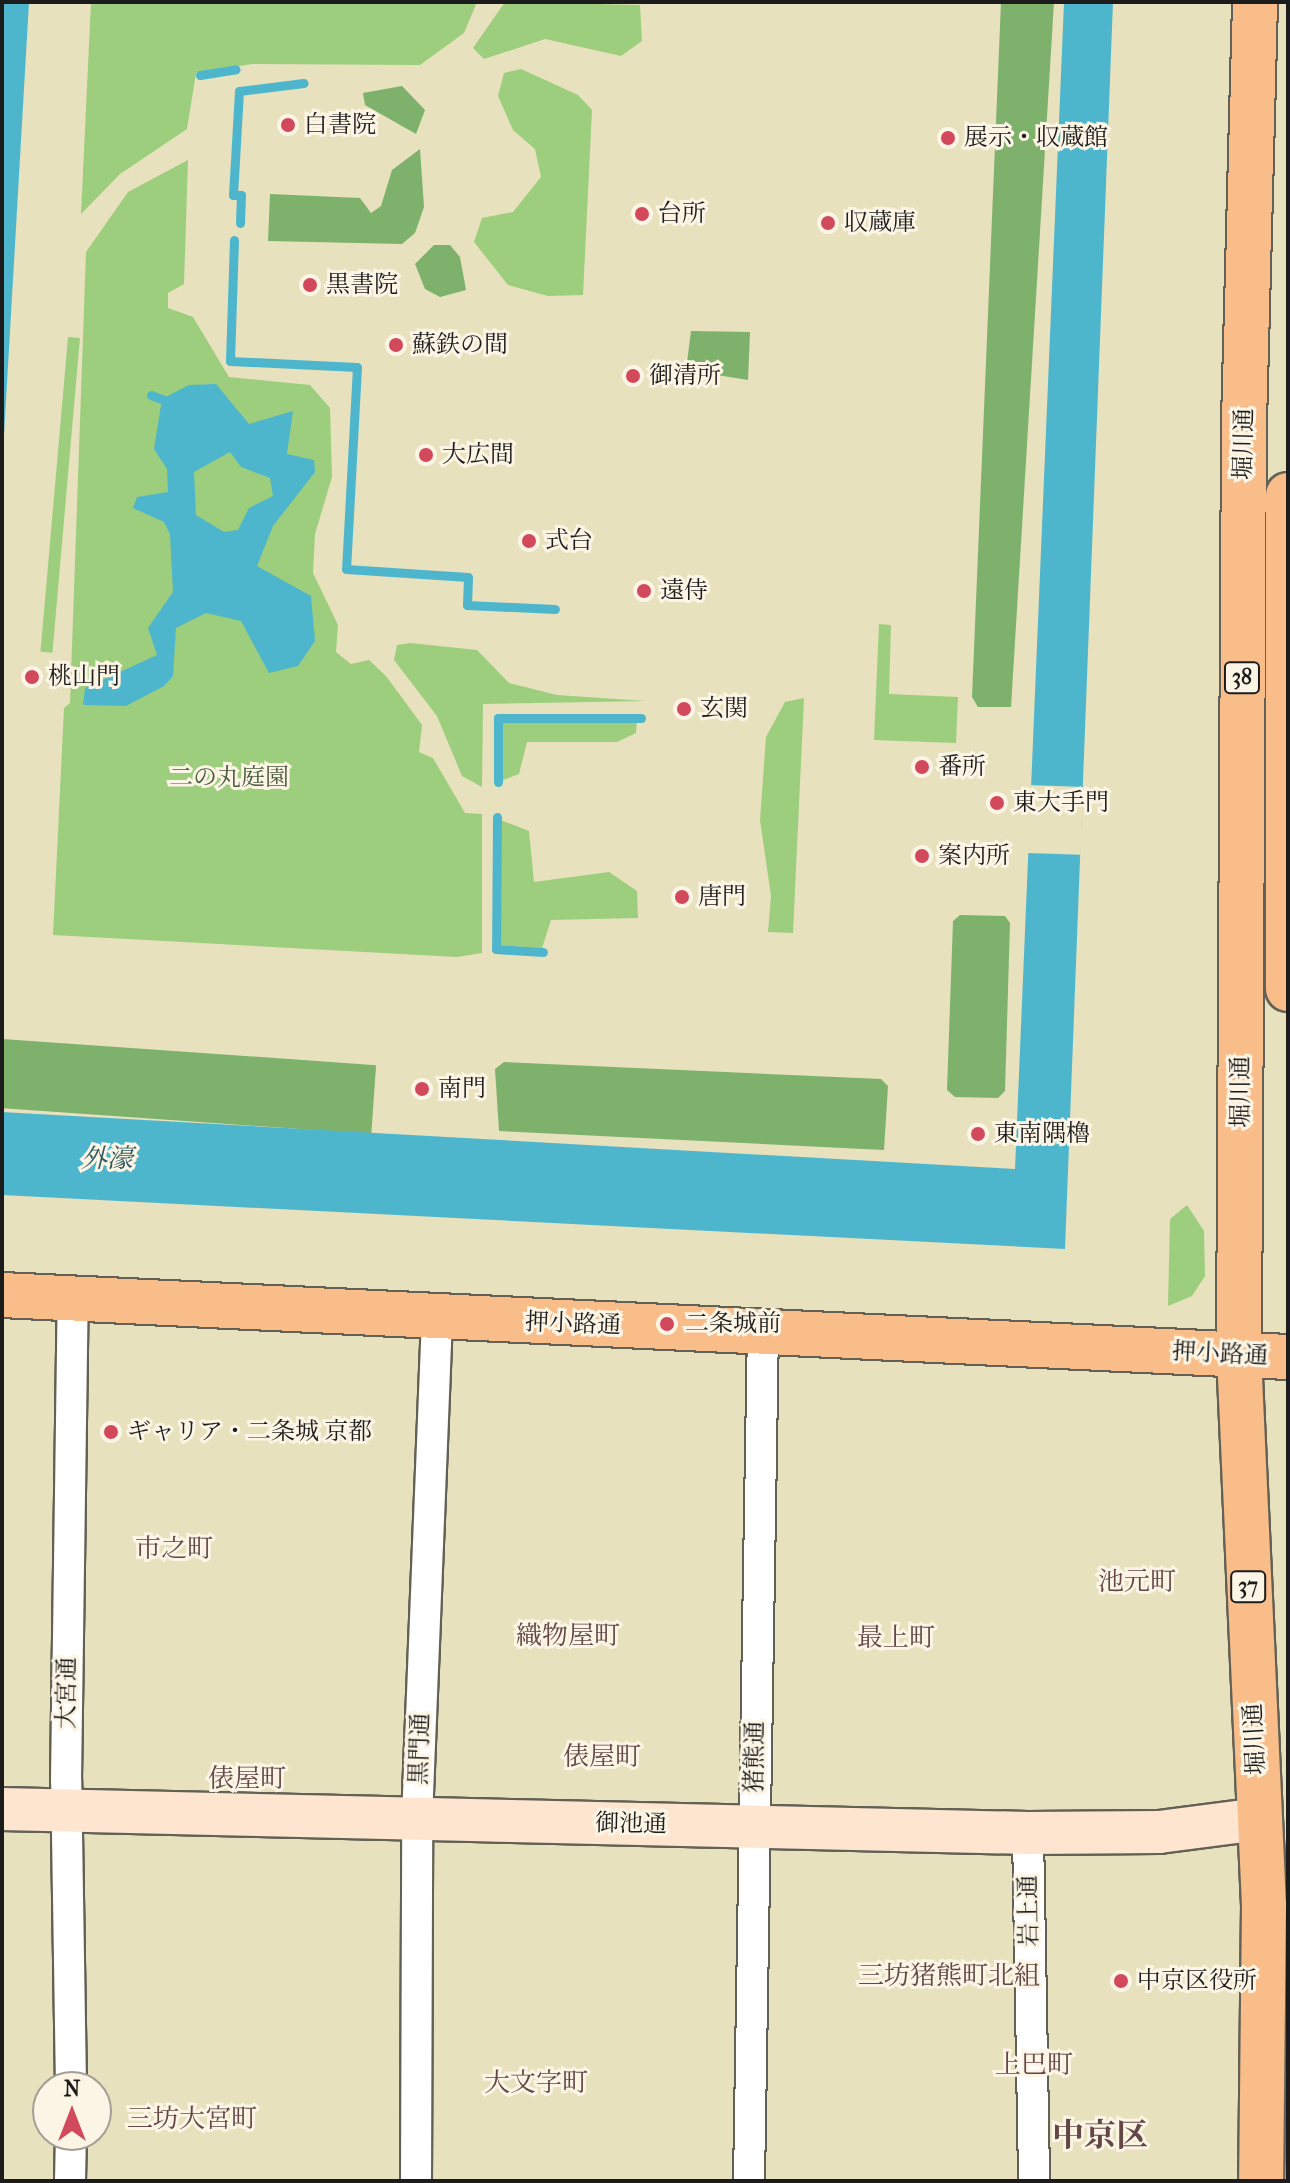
<!DOCTYPE html>
<meta charset="utf-8">
<style>
body{margin:0}
#map{position:relative;width:1290px;height:2183px;overflow:hidden;background:#e8e1be;font-family:"IM FELL French Canon","Noto Serif JP",serif}
div>[style]{position:absolute}
[style*='--x']{left:calc(var(--x)*1px);top:calc(var(--y)*1px);width:calc(var(--w)*1px);rotate:calc(var(--a)*1deg)}
.green>*{inset:0;background:#9cce7d;transform-origin:0 0}
.forest>*{inset:0;background:#7db16c;transform-origin:0 0}
.water>*{inset:0;background:#4eb6cc}
.pier>*{inset:0;background:#e8e1be;transform-origin:0 0}
.stream>*{height:9px;margin:-4.5px;padding:0 4.5px;transform-origin:4.5px;border-radius:4.5px;background:#4eb6cc}
.roads{filter:drop-shadow(2px 0 #636155) drop-shadow(-2px 0 #636155) drop-shadow(0 2px #636155) drop-shadow(0 -2px #636155)}
.street>*{height:30px;margin:-15px;padding:0 15px;transform-origin:15px;border-radius:15px;background:#fff}
.secondary>*{height:42px;margin:-21px;padding:0 21px;transform-origin:21px;border-radius:21px;background:#fde5d0}
.primary>*{height:44px;margin:-22px;padding:0 22px;transform-origin:22px;border-radius:22px;background:#f9bd89}
.dots>*{width:22px;height:22px;translate:-50% -50%;box-sizing:border-box;border:4px solid #fcf5e5;border-radius:50%}
span{translate:-50% -50%;white-space:nowrap;text-align:center;line-height:1.15;-webkit-text-stroke:6px #fcf5e5;paint-order:stroke}
.shield-label span{padding:2px 6px;background:#fcf5e5;border:2px solid;border-radius:6px;-webkit-text-stroke-width:0}
.shield-label{font-size:22px;color:#1c1c1c;font-weight:700}
.poi-label{font-size:24px;color:#1c1c1c}
.left{translate:0 -50%;text-align:left}
.street-label{font-size:24px;color:#1c1c1c}
.park-label{font-size:24px;color:#495a3e}
.water-label{font-size:26px;color:#305a62;font-style:italic}
.neighbourhood-label{font-size:26px;color:#624746}
.district-label{font-size:32px;color:#624746;font-weight:700}
.frame{position:absolute;inset:0;border:4px solid #1c1c1c;pointer-events:none}
.north{position:absolute;left:32px;top:2071px;width:80px;height:80px;box-sizing:border-box;background:#fcf5e5;border:2px solid #a29e95;border-radius:50%;rotate:0deg;font-size:22px;font-weight:700;line-height:32px;text-align:center;color:#1c1c1c}
.north::after{content:'';display:block;margin:auto;width:28px;height:36px;background:#d1495b;clip-path:polygon(50% 0,100% 100%,50% 72%,0 100%)}
</style>
<div id="map">
<div class="green">
<div style="clip-path:polygon(91px 2px,477px 2px,464px 33px,420px 65px,252px 64px,196px 73px,187px 129px,120px 174px,81px 214px)"></div>
<div style="clip-path:polygon(505px 2px,640px 5px,642px 41px,621px 56px,545px 39px,484px 59px,473px 48px)"></div>
<div style="clip-path:polygon(521px 69px,578px 95px,592px 110px,583px 295px,548px 296px,508px 285px,474px 242px,482px 218px,513px 212px,541px 177px,535px 149px,513px 130px,498px 96px,504px 73px)"></div>
<div style="clip-path:polygon(188px 160px,184px 284px,168px 293px,168px 308px,193px 317px,229px 377px,310px 385px,330px 408px,332px 477px,315px 534px,313px 573px,338px 625px,336px 652px,351px 664px,369px 660px,386px 676px,422px 725px,419px 752px,433px 758px,465px 813px,482px 814px,482px 953px,457px 957px,53px 935px,64px 708px,70px 703px,86px 252px,128px 192px)"></div>
<div style="left:68px;top:337px;width:12px;height:316px;rotate:5deg"></div>
<div style="clip-path:polygon(879px 624px,891px 625px,889px 694px,958px 697px,956px 743px,874px 740px)"></div>
<div style="clip-path:polygon(410px 643px,477px 650px,509px 683px,557px 695px,645px 701px,483px 704px,482px 787px,462px 776px,437px 716px,394px 660px,397px 645px)"></div>
<div style="clip-path:polygon(804px 698px,793px 933px,768px 932px,771px 896px,760px 820px,766px 737px,785px 702px)"></div>
<div style="clip-path:polygon(637px 719px,636px 733px,617px 742px,527px 742px,519px 774px,498px 782px,498px 719px)"></div>
<div style="clip-path:polygon(498px 819px,529px 831px,534px 882px,609px 872px,637px 891px,638px 918px,551px 920px,542px 948px,498px 945px)"></div>
<div style="clip-path:polygon(1187px 1205px,1204px 1231px,1205px 1276px,1192px 1296px,1168px 1306px,1170px 1219px)"></div>
</div>
<div class="forest">
<div style="clip-path:polygon(1001px 2px,1054px 2px,1011px 707px,978px 707px,972px 697px)"></div>
<div style="clip-path:polygon(402px 86px,425px 110px,416px 134px,365px 105px,363px 93px)"></div>
<div style="clip-path:polygon(420px 149px,424px 207px,415px 233px,402px 244px,268px 241px,270px 194px,360px 198px,371px 213px,381px 206px,392px 170px)"></div>
<div style="clip-path:polygon(434px 245px,450px 245px,460px 257px,466px 290px,440px 297px,425px 289px,415px 264px)"></div>
<div style="clip-path:polygon(691px 331px,750px 332px,748px 380px,686px 370px)"></div>
<div style="clip-path:polygon(960px 915px,1005px 916px,1010px 923px,1005px 1091px,998px 1098px,955px 1097px,947px 1090px,953px 921px)"></div>
<div style="left:2px;top:1039px;width:375px;height:69px;rotate:4deg"></div>
<div style="clip-path:polygon(504px 1062px,881px 1079px,888px 1086px,884px 1150px,499px 1131px,495px 1069px)"></div>
</div>
<div class="water">
<div style="clip-path:polygon(2px 2px,29px 2px,2px 470px)"></div>
<div style="clip-path:polygon(1064px 2px,1113px 2px,1065px 1249px,2px 1195px,2px 1112px,1015px 1169px)"></div>
<div style="clip-path:polygon(evenodd,216px 384px,249px 424px,293px 411px,287px 454px,314px 460px,315px 472px,273px 526px,257px 566px,311px 596px,315px 641px,298px 666px,269px 673px,241px 621px,206px 613px,176px 628px,173px 676px,164px 686px,126px 706px,83px 705px,85px 688px,157px 655px,148px 628px,173px 592px,170px 534px,164px 522px,133px 508px,137px 497px,168px 492px,167px 469px,154px 449px,162px 399px,189px 385px,216px 384px,230px 452px,241px 467px,270px 478px,273px 496px,249px 508px,238px 530px,224px 532px,196px 515px,194px 472px,230px 452px)"></div>
</div>
<div class="pier">
<div style="left:1029px;top:785px;width:54px;height:68px;rotate:2deg"></div>
</div>
<div class="stream">
<div style="--x:200;--y:75;--w:36;--a:-9"></div>
<div style="--x:240;--y:223;--w:28;--a:-88"></div>
<div style="--x:241;--y:195;--w:8;--a:180"></div>
<div style="--x:233;--y:195;--w:104;--a:-86.7"></div>
<div style="--x:239;--y:91;--w:65;--a:-7"></div>
<div style="--x:234;--y:240;--w:121;--a:91.9"></div>
<div style="--x:230;--y:361;--w:127;--a:2.7"></div>
<div style="--x:357;--y:367;--w:202;--a:93.1"></div>
<div style="--x:346;--y:569;--w:122;--a:3.8"></div>
<div style="--x:468;--y:577;--w:28;--a:92"></div>
<div style="--x:467;--y:605;--w:88;--a:2.6"></div>
<div style="--x:151;--y:395;--w:19;--a:21"></div>
<div style="--x:498;--y:782;--w:64;--a:-90"></div>
<div style="--x:498;--y:718;--w:143;--a:0"></div>
<div style="--x:497;--y:817;--w:132;--a:90.4"></div>
<div style="--x:496;--y:949;--w:47;--a:3.7"></div>
</div>
<div class="roads">
<div class="street">
<div style="--x:1028;--y:1833;--w:348;--a:89"></div>
<div style="--x:71;--y:2087;--w:307;--a:-90.9"></div>
<div style="--x:66;--y:1780;--w:481;--a:-89.2"></div>
<div style="--x:70;--y:2181;--w:46;--a:-88.8"></div>
<div style="--x:416;--y:2181;--w:362;--a:-89.8"></div>
<div style="--x:417;--y:1819;--w:501;--a:-87.71"></div>
<div style="--x:749;--y:2181;--w:849;--a:-89.06"></div>
</div>
<div class="secondary">
<div style="--x:2;--y:1809;--w:1026;--a:1.34"></div>
<div style="--x:1028;--y:1833;--w:131;--a:-0.4"></div>
<div style="--x:1159;--y:1832;--w:101;--a:-7.4"></div>
</div>
<div class="primary">
<div style="--x:1255;--y:2;--w:422;--a:91.5"></div>
<div style="--x:1244;--y:424;--w:931;--a:90.31"></div>
<div style="--x:1239;--y:1355;--w:551;--a:87.4"></div>
<div style="--x:1264;--y:1905;--w:276;--a:90.6"></div>
<div style="--x:1288;--y:495;--w:494;--a:90"></div>
<div style="--x:2;--y:1295;--w:1287;--a:2.76"></div>
</div>
</div>
<div class="dots">
<div style="left:288px;top:125px;background:#d1495b"></div>
<div style="left:948px;top:138px;background:#d1495b"></div>
<div style="left:642px;top:214px;background:#d1495b"></div>
<div style="left:828px;top:223px;background:#d1495b"></div>
<div style="left:310px;top:285px;background:#d1495b"></div>
<div style="left:396px;top:345px;background:#d1495b"></div>
<div style="left:633px;top:376px;background:#d1495b"></div>
<div style="left:426px;top:455px;background:#d1495b"></div>
<div style="left:529px;top:541px;background:#d1495b"></div>
<div style="left:644px;top:591px;background:#d1495b"></div>
<div style="left:32px;top:677px;background:#d1495b"></div>
<div style="left:684px;top:709px;background:#d1495b"></div>
<div style="left:922px;top:767px;background:#d1495b"></div>
<div style="left:997px;top:803px;background:#d1495b"></div>
<div style="left:922px;top:856px;background:#d1495b"></div>
<div style="left:682px;top:897px;background:#d1495b"></div>
<div style="left:422px;top:1089px;background:#d1495b"></div>
<div style="left:978px;top:1134px;background:#d1495b"></div>
<div style="left:667px;top:1324px;background:#d1495b"></div>
<div style="left:111px;top:1432px;background:#d1495b"></div>
<div style="left:1121px;top:1981px;background:#d1495b"></div>
</div>
<div class="shield-label">
<span style="left:1242px;top:678px">38</span>
<span style="left:1248px;top:1587px">37</span>
</div>
<div class="poi-label">
<span class="left" style="left:304px;top:125px">白書院</span>
<span class="left" style="left:964px;top:138px">展示・収蔵館</span>
<span class="left" style="left:658px;top:214px">台所</span>
<span class="left" style="left:844px;top:223px">収蔵庫</span>
<span class="left" style="left:326px;top:285px">黒書院</span>
<span class="left" style="left:412px;top:345px">蘇鉄の間</span>
<span class="left" style="left:649px;top:376px">御清所</span>
<span class="left" style="left:442px;top:455px">大広間</span>
<span class="left" style="left:545px;top:541px">式台</span>
<span class="left" style="left:660px;top:591px">遠侍</span>
<span class="left" style="left:48px;top:677px">桃山門</span>
<span class="left" style="left:700px;top:709px">玄関</span>
<span class="left" style="left:938px;top:767px">番所</span>
<span class="left" style="left:1013px;top:803px">東大手門</span>
<span class="left" style="left:938px;top:856px">案内所</span>
<span class="left" style="left:698px;top:897px">唐門</span>
<span class="left" style="left:438px;top:1089px">南門</span>
<span class="left" style="left:994px;top:1134px">東南隅櫓</span>
<span class="left" style="left:685px;top:1324px">二条城前</span>
<span class="left" style="left:127px;top:1432px">ギャリア・二条城 京都</span>
<span class="left" style="left:1137px;top:1981px">中京区役所</span>
</div>
<div class="street-label">
<span style="left:1244px;top:444px;rotate:-89deg">堀川通</span>
<span style="left:1241px;top:1092px;rotate:-90deg">堀川通</span>
<span style="left:573px;top:1324px;rotate:2deg">押小路通</span>
<span style="left:1220px;top:1354px;rotate:3deg">押小路通</span>
<span style="left:67px;top:1693px;rotate:-89deg">大宮通</span>
<span style="left:1255px;top:1739px;rotate:-93deg">堀川通</span>
<span style="left:420px;top:1749px;rotate:-88deg">黒門通</span>
<span style="left:755px;top:1757px;rotate:-89deg">猪熊通</span>
<span style="left:631px;top:1824px;rotate:1deg">御池通</span>
<span style="left:1029px;top:1911px;rotate:-91deg">岩上通</span>
</div>
<div class="park-label">
<span style="left:229px;top:778px">二の丸庭園</span>
</div>
<div class="water-label">
<span style="left:107px;top:1159px">外濠</span>
</div>
<div class="neighbourhood-label">
<span style="left:174px;top:1549px">市之町</span>
<span style="left:1137px;top:1582px">池元町</span>
<span style="left:568px;top:1636px">織物屋町</span>
<span style="left:896px;top:1638px">最上町</span>
<span style="left:602px;top:1757px">俵屋町</span>
<span style="left:247px;top:1779px">俵屋町</span>
<span style="left:949px;top:1976px">三坊猪熊町北組</span>
<span style="left:1034px;top:2065px">上巴町</span>
<span style="left:536px;top:2083px">大文字町</span>
<span style="left:192px;top:2119px">三坊大宮町</span>
</div>
<div class="district-label">
<span style="left:1100px;top:2136px">中京区</span>
</div>
<div class="frame"></div>
<div class="north">N</div>
</div>
